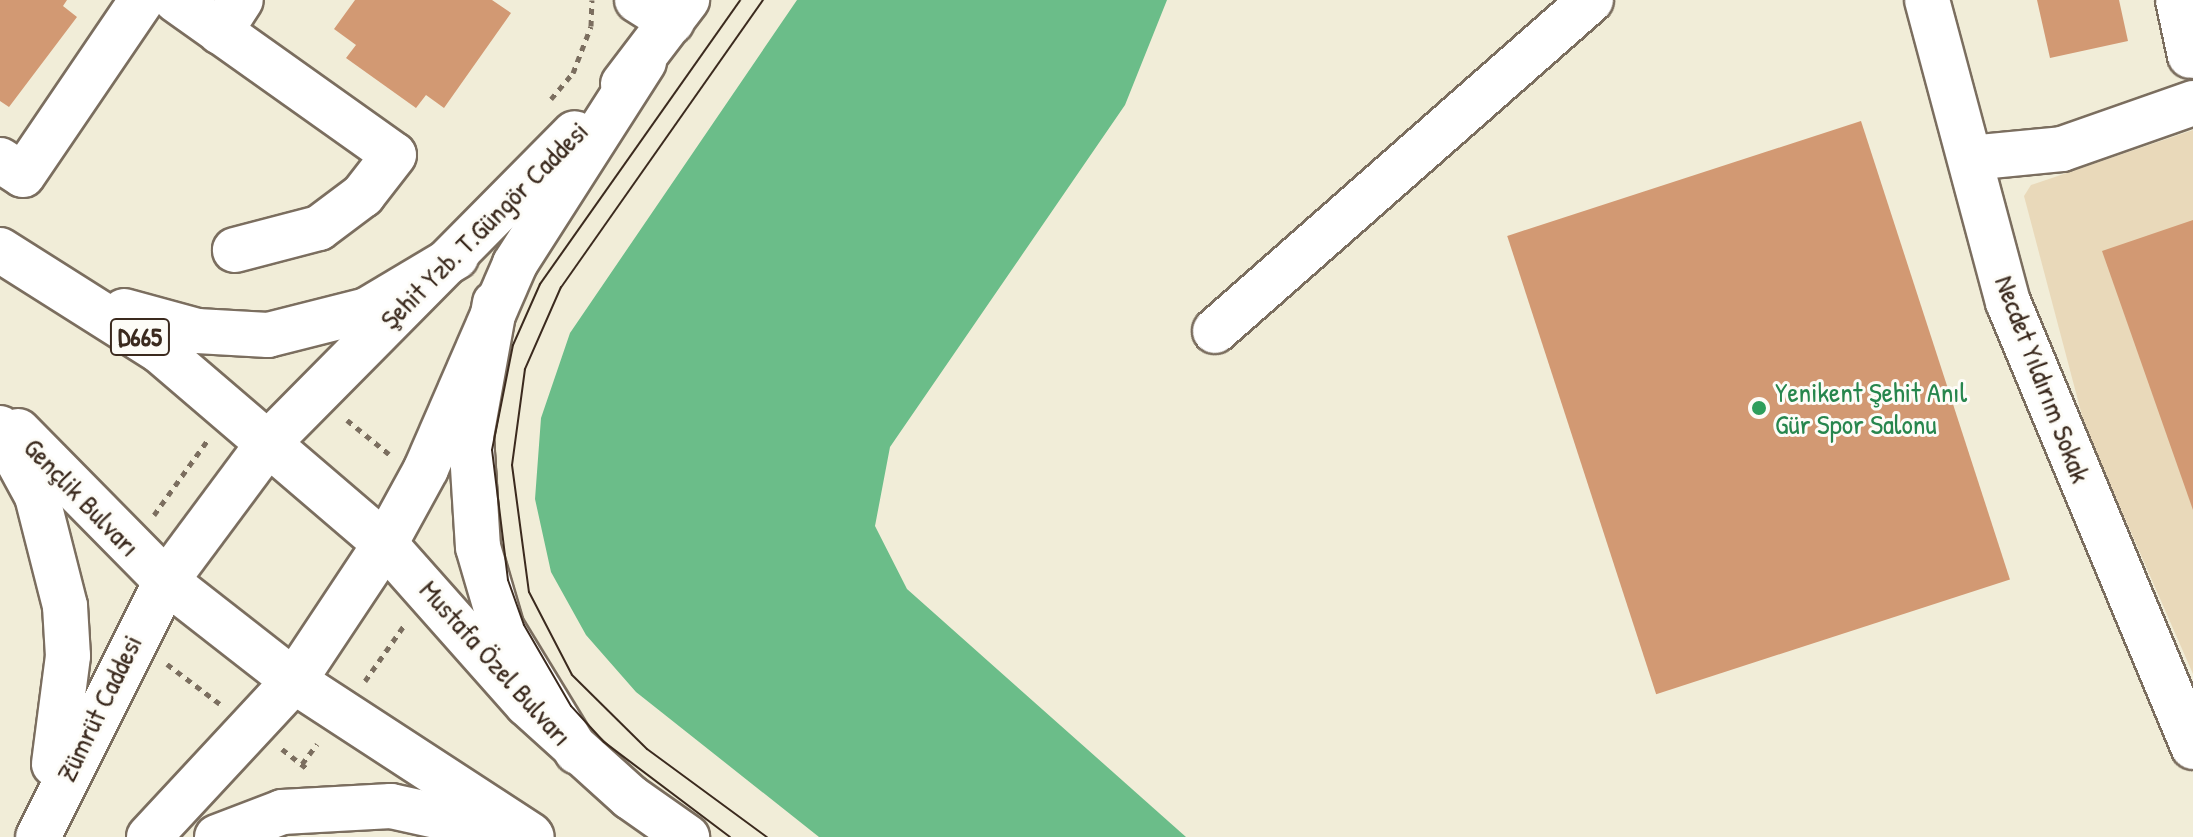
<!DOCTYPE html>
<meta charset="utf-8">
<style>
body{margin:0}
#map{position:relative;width:2193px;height:837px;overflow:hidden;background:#f1edd8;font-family:"Patrick Hand",sans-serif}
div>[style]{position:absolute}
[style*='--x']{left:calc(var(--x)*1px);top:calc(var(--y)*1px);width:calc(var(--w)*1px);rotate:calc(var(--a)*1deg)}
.built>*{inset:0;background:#e9d9ba}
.forest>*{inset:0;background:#6bbd89}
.building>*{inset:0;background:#d29973;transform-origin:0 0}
.path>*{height:5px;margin-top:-2.5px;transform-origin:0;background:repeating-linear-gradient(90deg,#7b6e5f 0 6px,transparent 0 12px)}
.roads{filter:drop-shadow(2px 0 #7b6e5f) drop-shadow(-2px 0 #7b6e5f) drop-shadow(0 2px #7b6e5f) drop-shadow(0 -2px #7b6e5f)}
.minor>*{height:44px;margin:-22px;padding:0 22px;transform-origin:22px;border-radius:22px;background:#fff}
.major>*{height:44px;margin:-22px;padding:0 22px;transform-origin:22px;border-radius:22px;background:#fff}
.highway>*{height:44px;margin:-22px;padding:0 22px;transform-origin:22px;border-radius:22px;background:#fff}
.tram>*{height:2px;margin:-1px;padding:0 1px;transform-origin:1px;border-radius:1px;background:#3b2a1e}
.dots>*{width:22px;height:22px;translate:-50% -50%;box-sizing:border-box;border:4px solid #fdfcf7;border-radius:50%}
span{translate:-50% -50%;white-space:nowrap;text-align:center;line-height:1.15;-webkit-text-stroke:6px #fdfcf7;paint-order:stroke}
.shield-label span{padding:2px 6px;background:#fdfcf7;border:2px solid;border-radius:6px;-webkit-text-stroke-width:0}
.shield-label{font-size:26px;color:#3b2a1e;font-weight:700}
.street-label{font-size:28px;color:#3b2a1e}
.leisure-label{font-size:28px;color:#27864d}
.left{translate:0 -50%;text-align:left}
</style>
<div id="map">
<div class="built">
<div style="clip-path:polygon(2193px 130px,2193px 674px,2085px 427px,2024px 196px,2031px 185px)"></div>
</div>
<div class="forest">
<div style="clip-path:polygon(797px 0,1167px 0,1125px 105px,890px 447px,875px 526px,907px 589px,1186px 837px,819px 837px,636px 692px,586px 635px,551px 572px,535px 499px,541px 418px,570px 333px)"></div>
</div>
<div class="building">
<div style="clip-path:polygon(0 0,67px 0,63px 6px,77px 17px,9px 107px,0 101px)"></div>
<div style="clip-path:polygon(355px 0,492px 0,511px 13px,444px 108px,426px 95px,416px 108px,346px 58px,356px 45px,334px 29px)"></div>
<div style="clip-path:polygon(2037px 0,2119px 0,2128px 41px,2050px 58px)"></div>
<div style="left:1861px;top:121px;width:482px;height:372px;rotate:72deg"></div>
<div style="clip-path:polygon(2193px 220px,2193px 510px,2102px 251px)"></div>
</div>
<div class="path">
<div style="--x:551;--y:99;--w:34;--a:-50"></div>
<div style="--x:573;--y:73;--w:50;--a:-69"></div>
<div style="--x:591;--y:26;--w:26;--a:-88"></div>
<div style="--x:347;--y:420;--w:54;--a:39"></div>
<div style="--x:154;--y:515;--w:91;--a:-54.4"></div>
<div style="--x:167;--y:664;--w:66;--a:37"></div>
<div style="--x:365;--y:681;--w:70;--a:-54.9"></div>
<div style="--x:282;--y:749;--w:34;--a:38"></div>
<div style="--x:302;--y:764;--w:25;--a:-53"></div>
</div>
<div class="roads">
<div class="minor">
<div style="--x:176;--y:0;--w:267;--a:35.4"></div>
<div style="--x:394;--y:155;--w:51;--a:127.8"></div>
<div style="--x:363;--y:195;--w:55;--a:143.1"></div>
<div style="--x:319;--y:228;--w:87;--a:165.3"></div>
<div style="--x:637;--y:0;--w:41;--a:32.2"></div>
<div style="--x:1927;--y:0;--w:313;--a:75"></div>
<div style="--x:2008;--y:302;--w:482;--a:67.4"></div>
<div style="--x:2178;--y:0;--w:57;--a:77.9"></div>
<div style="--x:220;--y:32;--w:38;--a:-57"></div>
<div style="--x:1970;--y:158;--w:92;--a:-5.6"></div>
<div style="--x:2062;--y:149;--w:139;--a:-19.3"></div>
<div style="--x:0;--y:160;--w:27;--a:33"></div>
<div style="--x:23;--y:175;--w:212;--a:-55.8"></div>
<div style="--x:1215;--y:331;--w:501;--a:-41.36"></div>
</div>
<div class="major">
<div style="--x:644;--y:62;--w:240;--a:122.6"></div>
<div style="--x:515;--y:264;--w:223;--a:113.5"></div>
<div style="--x:426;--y:469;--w:85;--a:118.7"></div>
<div style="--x:385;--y:544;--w:214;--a:48.4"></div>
<div style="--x:527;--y:704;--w:139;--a:42.1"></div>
<div style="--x:630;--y:797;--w:70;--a:35.1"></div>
<div style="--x:623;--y:84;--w:106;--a:-52.7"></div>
<div style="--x:270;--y:441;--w:433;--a:-45.3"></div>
<div style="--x:294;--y:681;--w:282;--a:33.1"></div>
</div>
<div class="highway">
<div style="--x:0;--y:250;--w:189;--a:32.3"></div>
<div style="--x:160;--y:351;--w:296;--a:40.6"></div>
<div style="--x:385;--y:544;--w:164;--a:123.6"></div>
<div style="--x:294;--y:681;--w:213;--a:132.9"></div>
<div style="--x:495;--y:303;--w:135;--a:100.2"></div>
<div style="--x:471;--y:436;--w:111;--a:86.4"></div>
<div style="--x:478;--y:547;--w:85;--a:73.7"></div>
<div style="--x:502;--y:629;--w:144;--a:58.6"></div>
<div style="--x:124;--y:311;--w:76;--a:15.3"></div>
<div style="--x:197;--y:331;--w:71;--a:3.2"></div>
<div style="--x:268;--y:335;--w:102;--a:-14.2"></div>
<div style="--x:367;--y:310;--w:104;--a:-30.8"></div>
<div style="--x:0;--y:428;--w:77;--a:61.4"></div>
<div style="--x:37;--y:496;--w:114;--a:75.7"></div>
<div style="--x:65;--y:606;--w:50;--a:86.6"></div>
<div style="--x:68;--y:656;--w:109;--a:97.4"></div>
<div style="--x:18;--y:431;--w:211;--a:45.4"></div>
<div style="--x:166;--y:581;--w:162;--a:38"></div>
<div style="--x:38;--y:837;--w:286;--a:-63.4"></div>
<div style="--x:166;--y:581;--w:174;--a:-53.4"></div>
<div style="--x:217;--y:837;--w:70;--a:-21"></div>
<div style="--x:282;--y:812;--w:109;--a:-3.2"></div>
<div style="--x:391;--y:806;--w:144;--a:12.4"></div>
</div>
</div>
<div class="tram">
<div style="--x:763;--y:0;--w:351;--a:125.1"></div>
<div style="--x:561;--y:287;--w:90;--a:113.7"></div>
<div style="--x:525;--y:369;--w:97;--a:97.7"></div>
<div style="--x:512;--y:465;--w:128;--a:82.4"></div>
<div style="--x:529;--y:592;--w:93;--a:62.6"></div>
<div style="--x:572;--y:675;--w:105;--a:44.6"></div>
<div style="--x:647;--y:749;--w:149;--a:36.3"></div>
<div style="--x:730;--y:837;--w:158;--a:-143"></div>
<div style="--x:604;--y:742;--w:49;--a:-132.5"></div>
<div style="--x:571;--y:706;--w:94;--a:-120.1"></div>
<div style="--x:524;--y:625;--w:48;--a:-109.6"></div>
<div style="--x:508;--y:580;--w:131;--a:-97"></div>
<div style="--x:492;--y:450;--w:107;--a:-78.7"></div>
<div style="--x:513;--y:345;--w:67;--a:-66.1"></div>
<div style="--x:540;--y:284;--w:347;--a:-54.8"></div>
</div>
<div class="dots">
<div style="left:1759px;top:408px;background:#2e9e5b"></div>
</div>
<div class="shield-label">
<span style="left:140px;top:337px">D665</span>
</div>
<div class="street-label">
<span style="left:484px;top:225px;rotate:-45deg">Şehit Yzb. T.Güngör Caddesi</span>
<span style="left:2043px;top:379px;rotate:69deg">Necdet Yıldırım Sokak</span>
<span style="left:82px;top:497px;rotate:46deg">Gençlik Bulvarı</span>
<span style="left:496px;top:663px;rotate:48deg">Mustafa Özel Bulvarı</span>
<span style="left:99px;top:708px;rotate:-64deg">Zümrüt Caddesi</span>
</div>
<div class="leisure-label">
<span class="left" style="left:1775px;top:408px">Yenikent Şehit Anıl<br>Gür Spor Salonu</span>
</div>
</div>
